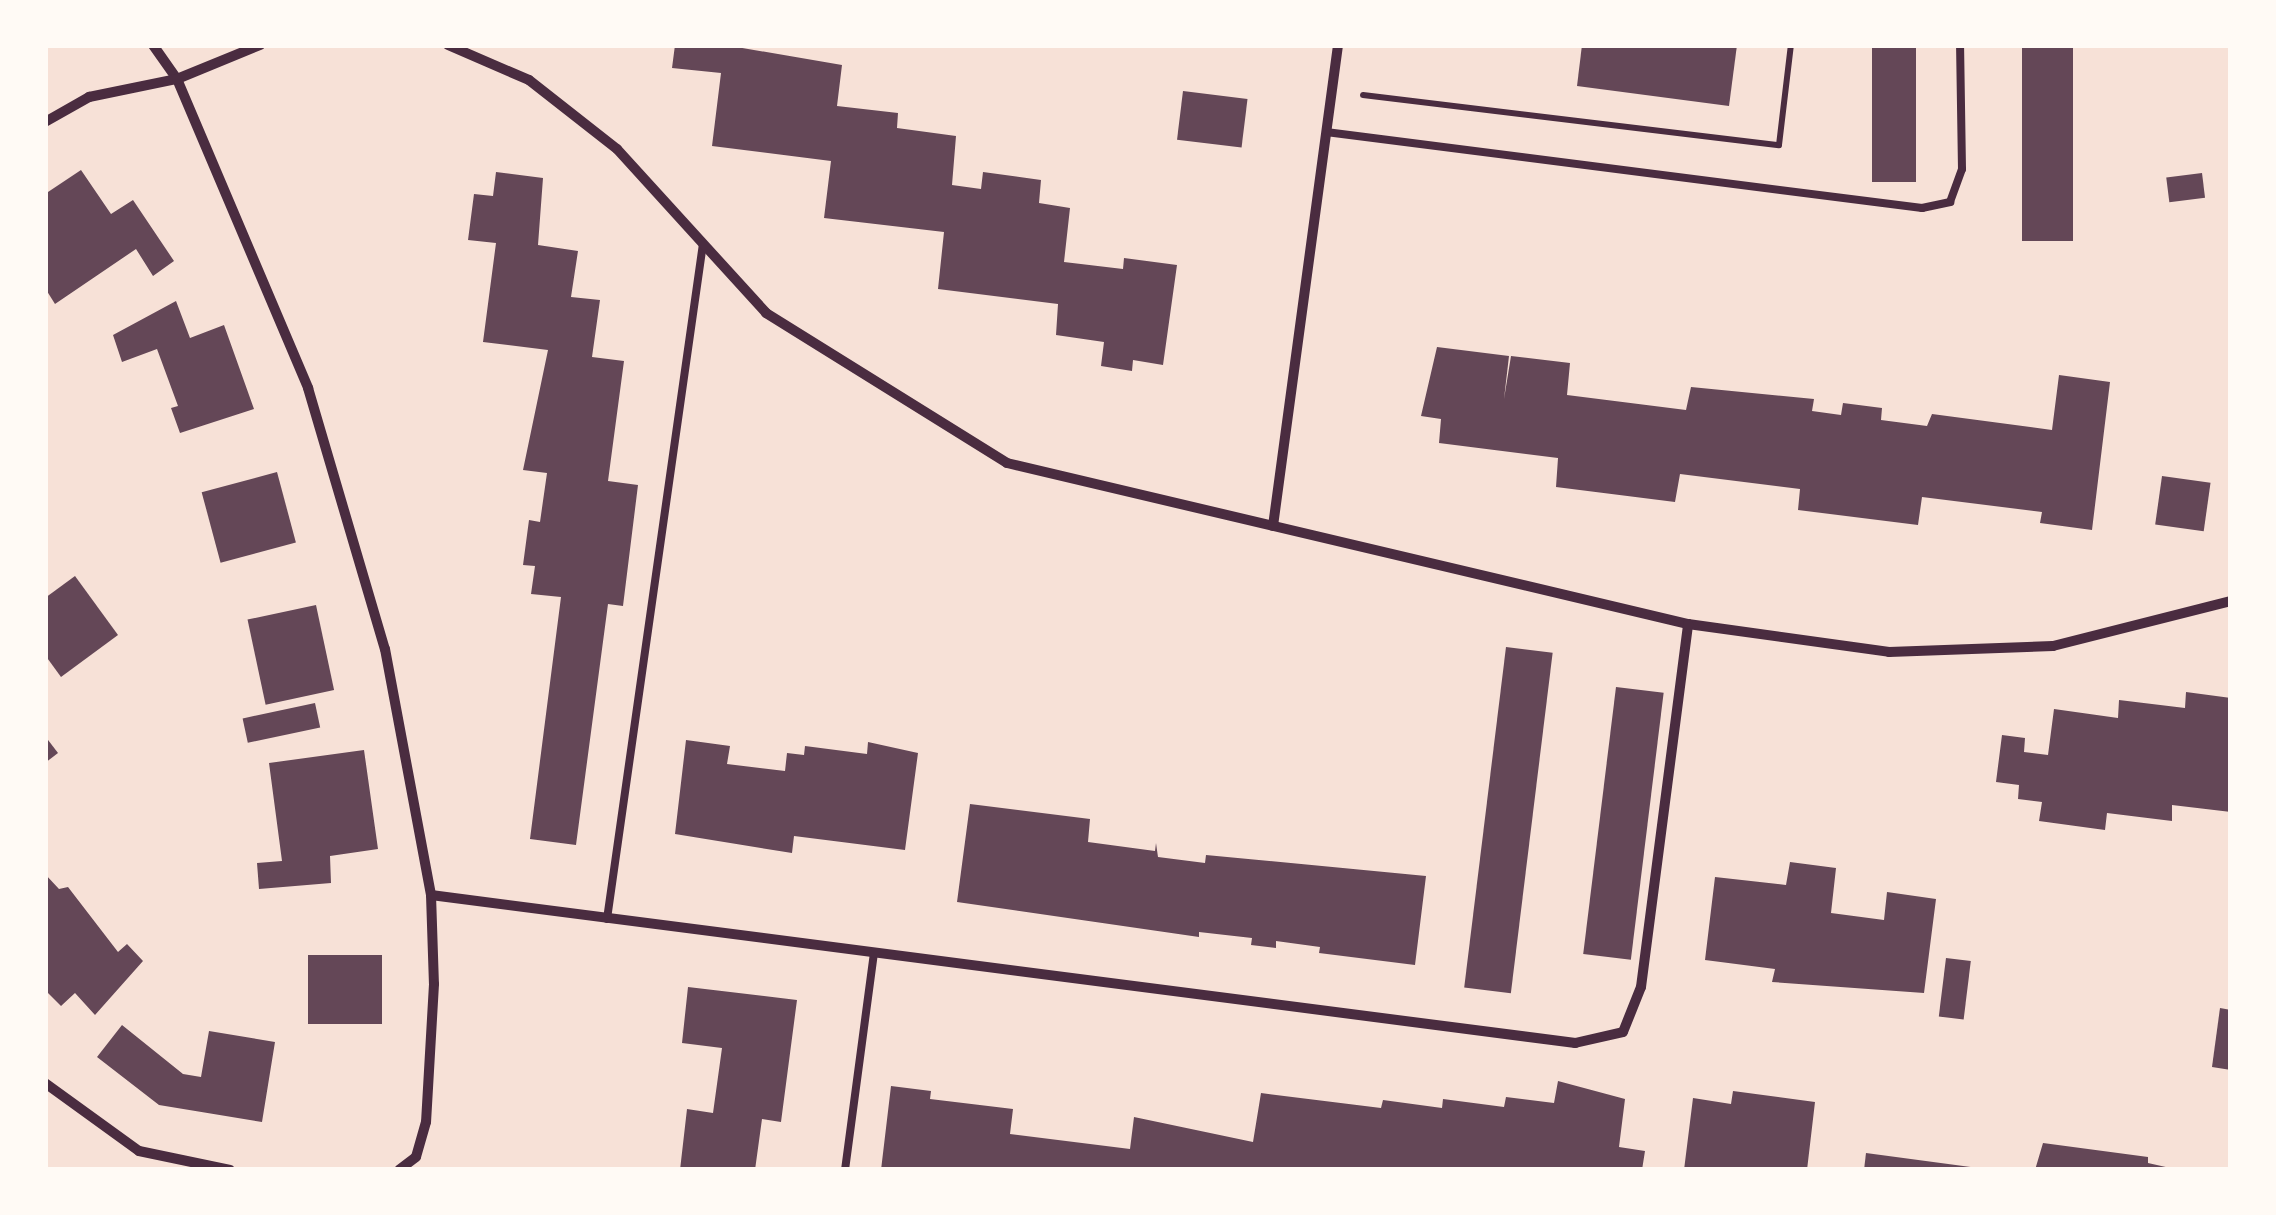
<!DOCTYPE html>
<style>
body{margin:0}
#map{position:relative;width:2276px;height:1215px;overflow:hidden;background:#f7e1d7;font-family:"Times New Roman",serif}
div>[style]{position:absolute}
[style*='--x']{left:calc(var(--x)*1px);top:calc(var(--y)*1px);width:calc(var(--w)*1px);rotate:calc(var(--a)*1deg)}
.building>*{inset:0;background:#644757;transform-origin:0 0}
.path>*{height:6px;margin:-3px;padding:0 3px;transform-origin:3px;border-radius:3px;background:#4a2c40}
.service>*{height:8px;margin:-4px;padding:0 4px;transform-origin:4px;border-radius:4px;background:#4a2c40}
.minor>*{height:10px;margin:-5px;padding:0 5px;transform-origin:5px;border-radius:5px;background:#4a2c40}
span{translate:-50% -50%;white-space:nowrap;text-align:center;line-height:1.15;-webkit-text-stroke:10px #fffaf5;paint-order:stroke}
.frame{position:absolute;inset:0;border:48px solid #fffaf5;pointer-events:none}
</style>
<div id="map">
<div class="building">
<div style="clip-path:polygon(675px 45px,725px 45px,842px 65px,837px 106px,898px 113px,897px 128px,956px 136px,952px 185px,981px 189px,983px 172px,1041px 180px,1039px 203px,1070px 208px,1064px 262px,1123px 269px,1124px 258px,1177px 265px,1163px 365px,1133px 360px,1132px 371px,1101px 366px,1104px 342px,1056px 335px,1058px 304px,938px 289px,944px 232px,824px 218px,831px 161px,712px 146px,721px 73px,672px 68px)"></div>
<div style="clip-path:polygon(1582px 45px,1737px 45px,1729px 106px,1577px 86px)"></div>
<div style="left:1872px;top:45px;width:44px;height:137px"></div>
<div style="left:2022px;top:45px;width:51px;height:196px"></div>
<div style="left:1183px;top:91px;width:65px;height:49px;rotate:7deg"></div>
<div style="clip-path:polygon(81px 170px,111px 214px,133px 200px,174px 261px,153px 276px,136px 249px,55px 304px,45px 288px,45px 194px)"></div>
<div style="clip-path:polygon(496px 172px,543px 178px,538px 245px,578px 251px,571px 297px,600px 300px,592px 357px,624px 361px,608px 481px,638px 485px,623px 606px,608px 604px,576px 845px,530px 839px,561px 597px,531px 594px,535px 566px,523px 565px,529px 520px,540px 522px,547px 473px,523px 470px,548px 350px,483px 342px,496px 243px,468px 240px,474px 194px,493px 196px)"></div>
<div style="left:2202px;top:173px;width:25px;height:36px;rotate:83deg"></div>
<div style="clip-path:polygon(176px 301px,190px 338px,224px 325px,254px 409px,180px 433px,171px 408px,178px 406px,157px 349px,122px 362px,113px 335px)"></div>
<div style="clip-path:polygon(1437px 347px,1509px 356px,1504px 399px,1511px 356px,1570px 363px,1567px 395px,1686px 410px,1691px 387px,1814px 399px,1812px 411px,1841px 415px,1843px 403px,1882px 408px,1881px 420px,1927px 426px,1932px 414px,2052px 430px,2059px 375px,2110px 382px,2092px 530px,2040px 523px,2042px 512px,1922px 497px,1918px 525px,1798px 510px,1800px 489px,1680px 474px,1675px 502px,1556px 487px,1558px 458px,1439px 443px,1441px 419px,1421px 416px)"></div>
<div style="left:277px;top:472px;width:73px;height:78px;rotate:75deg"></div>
<div style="left:2162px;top:476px;width:49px;height:49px;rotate:8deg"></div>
<div style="clip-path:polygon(75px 576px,118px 635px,61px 677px,45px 655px,45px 598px)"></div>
<div style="left:316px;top:605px;width:87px;height:70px;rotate:78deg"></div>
<div style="left:1506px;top:647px;width:47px;height:343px;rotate:7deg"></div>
<div style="left:1616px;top:687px;width:48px;height:269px;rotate:7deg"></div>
<div style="clip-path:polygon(2186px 692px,2231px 698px,2231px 812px,2172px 805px,2172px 821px,2107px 813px,2105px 830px,2039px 821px,2042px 802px,2018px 799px,2019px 785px,1996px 782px,2002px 735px,2025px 738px,2024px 752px,2048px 755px,2054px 709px,2118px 718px,2119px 700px,2185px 708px)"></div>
<div style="left:315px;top:703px;width:25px;height:74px;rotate:78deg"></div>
<div style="clip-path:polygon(45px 736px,58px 753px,45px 763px)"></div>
<div style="clip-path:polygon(686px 740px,730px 746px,727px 764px,785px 771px,787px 753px,804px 755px,805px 746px,867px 754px,868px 742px,918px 753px,905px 850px,794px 836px,792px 853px,675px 834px)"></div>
<div style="clip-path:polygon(364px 750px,378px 849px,330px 856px,331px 883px,259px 889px,257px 863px,282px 861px,269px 763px)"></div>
<div style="clip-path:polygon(970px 804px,1090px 819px,1088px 842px,1155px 851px,1156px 843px,1158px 857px,1205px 863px,1206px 855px,1426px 876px,1415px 965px,1319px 953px,1320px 947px,1276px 941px,1276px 948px,1251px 945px,1252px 938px,1199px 932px,1199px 937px,957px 902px)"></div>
<div style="clip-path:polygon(1790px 862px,1836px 868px,1831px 913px,1884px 920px,1887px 892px,1936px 899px,1924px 993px,1772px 982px,1775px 969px,1705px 960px,1715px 877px,1786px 885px)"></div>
<div style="clip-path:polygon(45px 874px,59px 889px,68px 887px,118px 952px,127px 944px,143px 961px,95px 1015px,75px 993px,61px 1006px,45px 990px)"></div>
<div style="left:308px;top:955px;width:74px;height:69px"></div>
<div style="left:1946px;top:958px;width:25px;height:59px;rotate:7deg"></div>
<div style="clip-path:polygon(688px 987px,797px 1000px,781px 1122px,762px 1119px,755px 1170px,680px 1170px,687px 1109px,713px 1113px,722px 1048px,682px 1043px)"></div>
<div style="clip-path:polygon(2220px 1008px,2231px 1010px,2231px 1070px,2212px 1067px)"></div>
<div style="clip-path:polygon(122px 1025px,183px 1074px,201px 1077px,209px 1031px,275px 1042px,262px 1122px,159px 1105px,97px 1057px)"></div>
<div style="clip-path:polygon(1558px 1081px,1625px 1099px,1619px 1147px,1645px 1151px,1642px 1170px,881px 1170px,891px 1086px,931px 1091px,930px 1099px,1013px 1109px,1010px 1134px,1130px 1149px,1134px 1117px,1253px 1142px,1261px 1093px,1381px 1108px,1383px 1100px,1442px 1108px,1443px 1099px,1504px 1107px,1506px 1097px,1554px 1103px)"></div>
<div style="clip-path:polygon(1733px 1091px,1815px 1102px,1807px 1170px,1684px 1170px,1693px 1098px,1731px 1104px)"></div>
<div style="clip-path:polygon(2043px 1143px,2148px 1157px,2148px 1163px,2179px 1170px,2035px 1170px)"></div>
<div style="clip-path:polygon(1866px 1153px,1978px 1168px,1978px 1170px,1864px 1170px)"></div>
</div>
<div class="path">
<div style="--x:1363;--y:95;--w:419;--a:6.9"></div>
<div style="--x:1779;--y:145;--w:101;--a:-83.2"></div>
</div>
<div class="service">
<div style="--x:1326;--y:132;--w:601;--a:7.27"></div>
<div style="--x:1922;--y:208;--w:29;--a:-12"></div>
<div style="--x:1950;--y:202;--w:35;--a:-70"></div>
<div style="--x:1962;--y:169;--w:124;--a:-90.9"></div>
<div style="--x:607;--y:919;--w:682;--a:-81.91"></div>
<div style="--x:845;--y:1170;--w:219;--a:-82.4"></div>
</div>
<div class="minor">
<div style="--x:153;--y:45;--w:42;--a:54.8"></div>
<div style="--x:177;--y:79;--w:336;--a:67"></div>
<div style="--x:308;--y:388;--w:272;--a:73.6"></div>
<div style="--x:385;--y:649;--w:250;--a:79.4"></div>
<div style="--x:431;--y:895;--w:89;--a:88.1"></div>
<div style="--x:434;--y:984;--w:138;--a:93.3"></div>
<div style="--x:426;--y:1122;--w:36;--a:106"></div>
<div style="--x:416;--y:1157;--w:21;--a:143"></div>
<div style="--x:448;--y:45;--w:88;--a:23.4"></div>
<div style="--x:529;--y:80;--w:112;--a:38.1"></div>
<div style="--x:617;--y:149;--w:222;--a:47.7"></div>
<div style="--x:766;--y:313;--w:284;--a:31.9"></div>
<div style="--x:1007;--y:463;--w:700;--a:13.3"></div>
<div style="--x:1688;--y:624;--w:203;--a:7.9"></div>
<div style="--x:1889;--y:652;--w:164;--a:-2.1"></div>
<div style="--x:2053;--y:646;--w:184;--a:-14.2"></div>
<div style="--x:45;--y:122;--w:51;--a:-29.6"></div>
<div style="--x:89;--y:97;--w:90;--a:-11.6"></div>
<div style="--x:177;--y:79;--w:90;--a:-22.3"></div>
<div style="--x:1273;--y:526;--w:485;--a:-82.3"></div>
<div style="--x:431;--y:895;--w:1154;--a:7.37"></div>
<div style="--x:1575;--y:1043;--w:49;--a:-12.9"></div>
<div style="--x:1623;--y:1032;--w:48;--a:-68.2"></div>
<div style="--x:1641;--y:987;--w:366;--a:-82.6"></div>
<div style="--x:45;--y:1083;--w:116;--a:35.9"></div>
<div style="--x:139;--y:1151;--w:93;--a:11.8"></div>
</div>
<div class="frame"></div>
</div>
